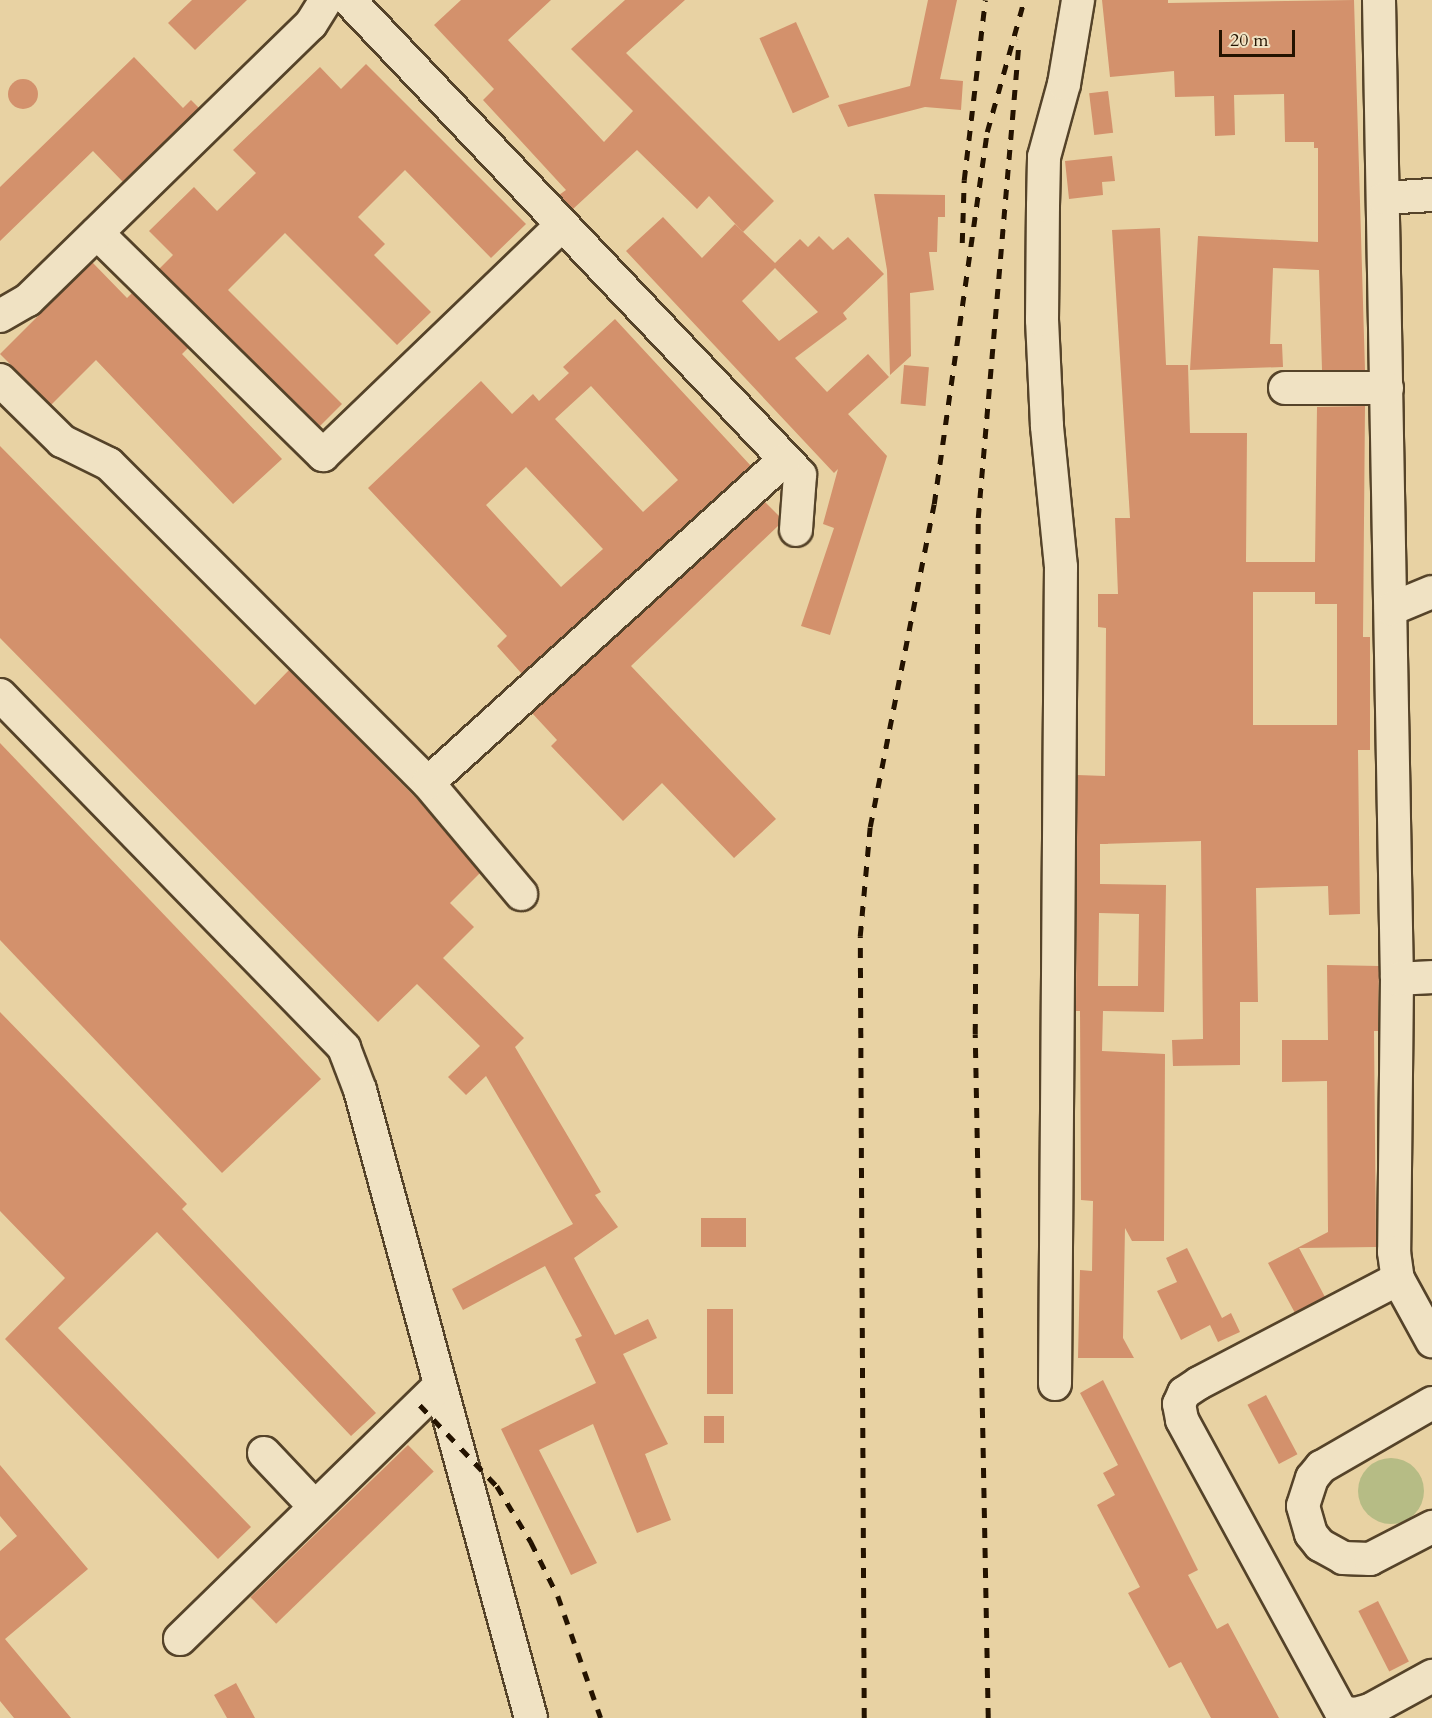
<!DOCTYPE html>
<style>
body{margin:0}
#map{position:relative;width:1432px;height:1718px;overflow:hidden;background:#e8d2a3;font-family:Cardo,serif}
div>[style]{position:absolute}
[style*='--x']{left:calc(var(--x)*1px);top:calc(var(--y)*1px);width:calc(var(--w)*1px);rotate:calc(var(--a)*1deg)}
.green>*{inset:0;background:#b6bc85}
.round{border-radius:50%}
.building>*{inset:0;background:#d3916c;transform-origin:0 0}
.roads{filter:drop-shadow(2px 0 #554329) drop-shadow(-2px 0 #554329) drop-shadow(0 2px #554329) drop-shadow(0 -2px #554329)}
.minor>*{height:32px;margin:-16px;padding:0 16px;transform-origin:16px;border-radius:16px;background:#f0e2c3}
.rail>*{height:4.5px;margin-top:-2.25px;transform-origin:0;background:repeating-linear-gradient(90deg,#241300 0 10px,transparent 0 20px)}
span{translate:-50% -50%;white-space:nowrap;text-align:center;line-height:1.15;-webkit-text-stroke:4.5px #f0e2c3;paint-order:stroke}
.scale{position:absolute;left:1219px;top:30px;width:76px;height:27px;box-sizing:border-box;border:3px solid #241300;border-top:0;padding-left:8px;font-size:18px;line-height:21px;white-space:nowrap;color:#241300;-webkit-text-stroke:4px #f0e2c3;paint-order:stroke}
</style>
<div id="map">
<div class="green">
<div class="round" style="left:1358px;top:1458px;width:66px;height:66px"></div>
</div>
<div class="building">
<div style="clip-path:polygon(192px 0,247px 0,195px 50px,168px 23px)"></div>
<div style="clip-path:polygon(461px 0,551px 0,508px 40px,604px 142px,633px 111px,571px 49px,625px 0,685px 0,626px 53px,774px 201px,743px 232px,709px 196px,697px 209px,637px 150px,573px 209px,559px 195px,566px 190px,483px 100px,494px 89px,434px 25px)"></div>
<div style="clip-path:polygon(928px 0,957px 0,940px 79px,963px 81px,961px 110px,925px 107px,848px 127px,838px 105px,910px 86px)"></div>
<div style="clip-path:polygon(1102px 0,1168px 0,1168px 3px,1354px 0,1365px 370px,1322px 370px,1319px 270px,1273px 268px,1270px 344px,1282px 344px,1283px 367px,1190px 370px,1198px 236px,1318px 242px,1318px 148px,1314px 148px,1314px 142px,1285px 142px,1284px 94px,1234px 95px,1235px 135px,1215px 136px,1214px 96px,1175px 97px,1174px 71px,1110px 77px)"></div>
<div style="left:796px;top:22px;width:82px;height:40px;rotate:66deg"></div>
<div style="clip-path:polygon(134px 57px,183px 108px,191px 100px,199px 108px,123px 182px,93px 151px,0 241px,0 187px)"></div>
<div style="clip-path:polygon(366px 64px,526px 224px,491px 258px,405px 170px,358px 217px,385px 244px,374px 255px,431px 312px,397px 345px,285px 233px,228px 290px,342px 404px,320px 426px,159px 269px,173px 255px,149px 231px,194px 187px,217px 211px,256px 173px,233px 150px,320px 67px,341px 89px)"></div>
<div class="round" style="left:8px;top:79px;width:30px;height:30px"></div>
<div style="left:1108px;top:91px;width:42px;height:19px;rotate:83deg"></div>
<div style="clip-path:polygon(1112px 156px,1115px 181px,1102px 182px,1103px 195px,1069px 199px,1065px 161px)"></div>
<div style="clip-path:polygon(874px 194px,945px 195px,945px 217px,938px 217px,937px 252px,929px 252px,934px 290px,910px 293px,911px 356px,890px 375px,887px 270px)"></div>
<div style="clip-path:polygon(evenodd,663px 217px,702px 258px,735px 224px,775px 263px,800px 239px,808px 247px,819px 236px,833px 250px,848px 237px,884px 274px,843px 313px,847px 319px,795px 358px,827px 392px,868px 354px,889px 377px,848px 414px,887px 456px,830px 635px,801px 626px,834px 528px,823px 524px,838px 469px,834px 473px,626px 251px,663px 217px,775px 268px,818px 312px,779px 341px,742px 301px,775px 268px)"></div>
<div style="clip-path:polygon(evenodd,1160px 228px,1166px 365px,1188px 365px,1190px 433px,1247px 433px,1246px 562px,1315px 562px,1317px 407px,1365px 406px,1363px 637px,1370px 637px,1370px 750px,1358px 750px,1360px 914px,1329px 915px,1328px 886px,1256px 888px,1258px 1002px,1240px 1002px,1240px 1065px,1173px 1066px,1172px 1040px,1203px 1039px,1201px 841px,1100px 844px,1100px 884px,1166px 885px,1164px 1012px,1103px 1011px,1102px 1051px,1165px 1054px,1164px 1241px,1132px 1241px,1125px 1228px,1123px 1338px,1134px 1358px,1078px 1358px,1080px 1270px,1092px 1271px,1093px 1201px,1081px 1200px,1080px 1011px,1076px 1011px,1077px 775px,1105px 776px,1106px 628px,1098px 627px,1098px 594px,1118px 594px,1115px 518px,1130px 518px,1112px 230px,1160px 228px,1253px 592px,1315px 592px,1315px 604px,1337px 604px,1337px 725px,1253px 725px,1253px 592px,1160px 228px,1099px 913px,1139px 914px,1138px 986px,1098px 986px,1099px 913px)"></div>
<div style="clip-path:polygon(92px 262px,127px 298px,132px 293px,188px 348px,182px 354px,282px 459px,233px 504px,96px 360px,51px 405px,0 354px)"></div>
<div style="clip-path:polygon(evenodd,615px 319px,751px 466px,522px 674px,497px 646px,507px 636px,368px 488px,481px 381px,512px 414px,533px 394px,539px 401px,569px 373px,563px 367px,615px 319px,591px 386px,678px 480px,643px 512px,555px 419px,591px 386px,615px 319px,526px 467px,603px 549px,561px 587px,486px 505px,526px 467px)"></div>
<div style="left:904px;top:365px;width:25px;height:39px;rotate:5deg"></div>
<div style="clip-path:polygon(0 446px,255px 705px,289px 670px,419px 801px,480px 873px,450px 903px,474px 927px,443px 958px,524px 1038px,515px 1047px,601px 1192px,595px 1195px,618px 1227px,574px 1258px,615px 1335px,648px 1319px,657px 1338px,623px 1354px,668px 1444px,645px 1454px,671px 1520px,637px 1533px,593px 1424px,539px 1450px,597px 1563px,571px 1575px,501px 1429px,596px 1383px,575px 1339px,582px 1336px,545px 1266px,463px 1310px,452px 1289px,573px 1224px,486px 1076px,466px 1095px,448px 1077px,480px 1046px,417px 984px,378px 1022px,0 638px)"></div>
<div style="clip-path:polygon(765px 502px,779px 516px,778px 526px,631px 666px,776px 819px,734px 858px,662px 783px,623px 821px,551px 746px,557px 740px,532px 713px)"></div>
<div style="clip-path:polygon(0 743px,321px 1079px,222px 1173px,0 940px)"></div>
<div style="clip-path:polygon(1327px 965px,1379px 966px,1378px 1031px,1374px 1031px,1376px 1247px,1299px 1248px,1325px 1297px,1295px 1313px,1268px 1263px,1328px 1232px,1327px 1081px,1282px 1082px,1282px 1040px,1328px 1040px)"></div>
<div style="clip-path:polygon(0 1012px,187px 1204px,182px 1209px,376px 1413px,351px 1436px,157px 1232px,58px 1328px,251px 1527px,218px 1559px,5px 1339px,65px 1278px,0 1211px)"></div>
<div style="left:701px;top:1218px;width:45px;height:29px"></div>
<div style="clip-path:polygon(1187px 1248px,1222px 1318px,1231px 1313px,1240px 1332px,1218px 1342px,1210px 1325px,1181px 1340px,1157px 1291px,1177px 1282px,1166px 1258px)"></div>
<div style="left:733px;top:1309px;width:85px;height:26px;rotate:90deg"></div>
<div style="clip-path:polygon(1103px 1380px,1198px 1570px,1188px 1575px,1217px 1629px,1228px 1623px,1279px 1718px,1211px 1718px,1181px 1662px,1169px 1668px,1128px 1593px,1140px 1587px,1097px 1505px,1115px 1495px,1103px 1473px,1118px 1465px,1080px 1393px)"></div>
<div style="left:1266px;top:1395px;width:67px;height:21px;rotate:62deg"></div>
<div style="left:704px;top:1416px;width:20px;height:27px"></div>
<div style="left:408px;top:1445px;width:37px;height:219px;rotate:46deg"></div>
<div style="clip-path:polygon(0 1465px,88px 1569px,5px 1639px,71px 1718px,14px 1718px,0 1701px,0 1551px,17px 1536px,0 1516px)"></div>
<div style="left:1378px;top:1601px;width:68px;height:22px;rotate:63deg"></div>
<div style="clip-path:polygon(236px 1683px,255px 1718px,227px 1718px,214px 1695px)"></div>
</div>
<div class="roads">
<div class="minor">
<div style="--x:349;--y:0;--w:655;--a:46.48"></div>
<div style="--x:800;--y:475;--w:55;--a:94.2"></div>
<div style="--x:1379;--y:0;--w:979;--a:88.95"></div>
<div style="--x:1397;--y:979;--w:273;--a:90.6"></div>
<div style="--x:1394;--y:1252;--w:27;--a:82"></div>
<div style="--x:1398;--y:1279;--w:71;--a:61.3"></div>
<div style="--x:1384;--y:198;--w:48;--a:-3.6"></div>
<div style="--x:97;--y:233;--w:317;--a:44.5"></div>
<div style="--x:323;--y:455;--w:332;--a:-43.9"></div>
<div style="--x:0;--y:316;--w:32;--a:-30"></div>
<div style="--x:28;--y:300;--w:395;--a:-44.3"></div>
<div style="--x:311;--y:24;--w:28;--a:-58"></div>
<div style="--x:0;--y:380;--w:87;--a:44.5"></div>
<div style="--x:62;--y:441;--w:52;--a:26.1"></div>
<div style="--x:109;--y:464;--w:451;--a:45"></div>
<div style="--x:428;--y:783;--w:145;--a:50"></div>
<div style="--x:1285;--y:388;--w:102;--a:0"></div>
<div style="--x:1391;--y:609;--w:44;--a:-22.5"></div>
<div style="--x:0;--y:695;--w:493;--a:45.7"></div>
<div style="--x:344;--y:1048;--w:45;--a:69.1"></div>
<div style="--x:360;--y:1090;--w:651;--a:74.77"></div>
<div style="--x:428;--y:783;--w:482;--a:-42.2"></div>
<div style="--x:1397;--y:979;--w:35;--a:-3"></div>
<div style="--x:1398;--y:1279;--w:225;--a:152.4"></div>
<div style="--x:1199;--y:1383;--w:18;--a:146"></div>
<div style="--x:1184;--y:1393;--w:12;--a:114"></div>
<div style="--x:1179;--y:1404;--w:16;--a:79"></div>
<div style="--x:1182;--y:1420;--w:332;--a:61.4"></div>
<div style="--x:1341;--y:1712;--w:15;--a:8"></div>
<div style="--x:1356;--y:1714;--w:15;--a:-16"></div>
<div style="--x:1370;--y:1710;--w:71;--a:-28.7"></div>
<div style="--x:1055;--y:1384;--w:817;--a:-89.58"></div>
<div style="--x:1061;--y:567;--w:142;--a:-95.7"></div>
<div style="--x:1047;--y:426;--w:106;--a:-92.7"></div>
<div style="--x:1042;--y:320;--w:114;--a:-89.5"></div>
<div style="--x:1043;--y:206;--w:49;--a:-88.8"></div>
<div style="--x:1044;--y:157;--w:76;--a:-74.7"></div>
<div style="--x:1064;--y:84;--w:85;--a:-80.5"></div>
<div style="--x:1432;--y:1403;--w:128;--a:150"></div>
<div style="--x:1321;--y:1467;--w:14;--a:129"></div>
<div style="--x:1312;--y:1478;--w:29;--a:108"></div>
<div style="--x:1303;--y:1506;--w:29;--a:74"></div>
<div style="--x:1311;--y:1534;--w:14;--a:51"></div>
<div style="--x:1320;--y:1545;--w:26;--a:29"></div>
<div style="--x:1343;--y:1558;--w:27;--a:2"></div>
<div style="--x:1370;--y:1559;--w:70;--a:-27.3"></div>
<div style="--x:264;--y:1453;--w:74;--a:46.6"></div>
<div style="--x:180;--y:1639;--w:362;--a:-44.3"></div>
</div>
</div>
<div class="rail">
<div style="--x:962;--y:243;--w:63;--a:-88.2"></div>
<div style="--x:964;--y:180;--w:181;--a:-83.3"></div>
<div style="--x:420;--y:1405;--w:112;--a:46.5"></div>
<div style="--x:497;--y:1486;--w:66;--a:58.7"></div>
<div style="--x:531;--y:1542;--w:60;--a:63.4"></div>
<div style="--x:558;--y:1596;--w:129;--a:70.6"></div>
<div style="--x:864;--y:1718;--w:782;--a:-90.29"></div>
<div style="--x:860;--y:936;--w:109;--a:-84.8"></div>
<div style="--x:870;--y:827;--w:329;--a:-78.8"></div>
<div style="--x:934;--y:504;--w:376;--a:-81.9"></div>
<div style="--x:987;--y:132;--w:137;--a:-74.3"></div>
<div style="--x:988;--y:1718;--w:684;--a:-91.09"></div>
<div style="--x:975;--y:1034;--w:516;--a:-89.67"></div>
<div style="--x:978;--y:518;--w:480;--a:-85.1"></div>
</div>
<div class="scale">20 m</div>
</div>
